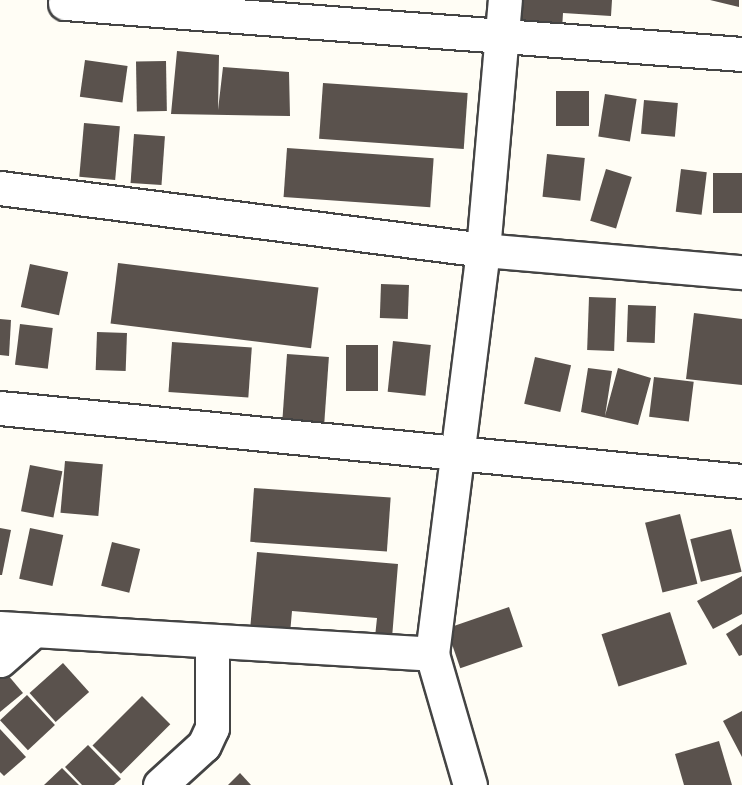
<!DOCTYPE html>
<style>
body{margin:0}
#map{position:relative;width:742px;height:785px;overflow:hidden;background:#fffdf5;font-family:"IBM Plex Serif",serif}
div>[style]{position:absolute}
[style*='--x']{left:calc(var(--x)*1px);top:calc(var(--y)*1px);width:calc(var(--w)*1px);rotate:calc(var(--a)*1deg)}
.building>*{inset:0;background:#5a524d;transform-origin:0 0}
.roads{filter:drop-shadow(2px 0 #444) drop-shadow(-2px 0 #444) drop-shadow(0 2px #444) drop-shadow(0 -2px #444)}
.minor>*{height:33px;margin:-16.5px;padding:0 16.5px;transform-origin:16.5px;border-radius:16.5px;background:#fff}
span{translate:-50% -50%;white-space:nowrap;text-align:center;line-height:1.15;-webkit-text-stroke:6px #fff;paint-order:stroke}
</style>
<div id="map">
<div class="building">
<div style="clip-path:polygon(521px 0,612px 0,611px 16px,563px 13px,562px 30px,519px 29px)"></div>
<div style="clip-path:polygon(710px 0,739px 0,739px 7px)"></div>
<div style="clip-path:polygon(177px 51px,219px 55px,218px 110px,223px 67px,289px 72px,290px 116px,171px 114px)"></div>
<div style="left:85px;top:60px;width:43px;height:37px;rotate:8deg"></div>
<div style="left:166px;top:61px;width:50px;height:30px;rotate:89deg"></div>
<div style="left:323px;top:83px;width:145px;height:56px;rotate:4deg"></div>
<div style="left:556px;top:91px;width:33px;height:35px"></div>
<div style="left:605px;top:94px;width:32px;height:43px;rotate:9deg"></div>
<div style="left:644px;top:100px;width:34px;height:34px;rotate:5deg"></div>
<div style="left:84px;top:123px;width:36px;height:54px;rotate:5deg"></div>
<div style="left:134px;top:134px;width:31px;height:49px;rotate:4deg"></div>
<div style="left:287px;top:148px;width:147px;height:49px;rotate:4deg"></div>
<div style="left:547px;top:154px;width:38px;height:43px;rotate:6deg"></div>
<div style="left:606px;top:169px;width:27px;height:54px;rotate:17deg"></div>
<div style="left:681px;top:169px;width:26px;height:43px;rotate:7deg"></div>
<div style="left:742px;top:173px;width:40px;height:29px;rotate:90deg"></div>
<div style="left:118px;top:263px;width:202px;height:61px;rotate:7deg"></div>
<div style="left:30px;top:264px;width:39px;height:44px;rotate:12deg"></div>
<div style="left:381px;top:284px;width:28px;height:34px;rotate:2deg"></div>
<div style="left:589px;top:297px;width:27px;height:53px;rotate:2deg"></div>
<div style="left:628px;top:305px;width:28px;height:37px;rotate:2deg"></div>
<div style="clip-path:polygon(694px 313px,742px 319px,742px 385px,686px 379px)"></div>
<div style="clip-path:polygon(0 319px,11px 320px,9px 356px,0 355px)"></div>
<div style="left:20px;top:324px;width:33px;height:41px;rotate:7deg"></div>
<div style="left:97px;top:332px;width:30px;height:38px;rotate:2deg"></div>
<div style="left:393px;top:341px;width:38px;height:51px;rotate:6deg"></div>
<div style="left:172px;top:342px;width:80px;height:50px;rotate:4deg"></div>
<div style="left:346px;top:345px;width:32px;height:46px"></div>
<div style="left:287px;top:354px;width:42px;height:70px;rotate:4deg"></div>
<div style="left:535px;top:357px;width:37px;height:48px;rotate:13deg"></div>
<div style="clip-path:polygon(588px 368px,612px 371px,605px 416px,618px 368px,651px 378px,638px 425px,581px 412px)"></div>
<div style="left:654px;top:377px;width:40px;height:40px;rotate:7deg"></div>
<div style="left:65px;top:461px;width:38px;height:52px;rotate:5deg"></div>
<div style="left:30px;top:465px;width:33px;height:47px;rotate:11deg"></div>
<div style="left:254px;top:488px;width:137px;height:54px;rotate:4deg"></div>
<div style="left:680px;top:514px;width:72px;height:36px;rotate:76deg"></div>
<div style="clip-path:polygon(0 528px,11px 530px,2px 575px,0 575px)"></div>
<div style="left:30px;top:528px;width:34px;height:52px;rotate:12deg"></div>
<div style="left:731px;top:529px;width:44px;height:42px;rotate:76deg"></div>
<div style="left:112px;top:542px;width:29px;height:45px;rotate:14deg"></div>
<div style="clip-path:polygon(257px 552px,398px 564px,392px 638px,375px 637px,377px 618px,292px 611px,290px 634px,250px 630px)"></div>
<div style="clip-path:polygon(742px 576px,742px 614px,713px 629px,697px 601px)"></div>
<div style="left:509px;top:607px;width:42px;height:66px;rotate:71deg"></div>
<div style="left:670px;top:612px;width:55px;height:72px;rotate:72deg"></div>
<div style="clip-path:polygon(742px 624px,742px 655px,739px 656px,726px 634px)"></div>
<div style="left:63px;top:663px;width:39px;height:45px;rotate:48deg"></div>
<div style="clip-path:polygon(2px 668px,23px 693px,0 712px,0 670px)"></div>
<div style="left:27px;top:695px;width:41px;height:37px;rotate:47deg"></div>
<div style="left:142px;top:696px;width:40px;height:70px;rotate:45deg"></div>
<div style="clip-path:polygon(742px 711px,742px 757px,723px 721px)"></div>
<div style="clip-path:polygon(0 729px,26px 757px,4px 776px,0 772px)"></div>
<div style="clip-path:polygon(719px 741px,732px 785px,684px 785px,675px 754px)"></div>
<div style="clip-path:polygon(88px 745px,121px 779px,114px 785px,82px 785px,65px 767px)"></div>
<div style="clip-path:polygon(62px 768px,79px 785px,44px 785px)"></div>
<div style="clip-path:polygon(240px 773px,251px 785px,228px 785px)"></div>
</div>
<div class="roads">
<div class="minor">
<div style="--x:65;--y:3;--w:679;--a:4.31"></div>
<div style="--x:0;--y:188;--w:487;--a:7.3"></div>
<div style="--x:483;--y:250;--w:260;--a:4.9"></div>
<div style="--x:0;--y:408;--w:746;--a:5.62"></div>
<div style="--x:0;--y:628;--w:433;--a:3.4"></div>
<div style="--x:0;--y:660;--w:43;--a:-41.2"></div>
<div style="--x:160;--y:785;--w:59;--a:-42.3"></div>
<div style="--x:204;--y:745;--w:19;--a:-65"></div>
<div style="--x:212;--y:728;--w:83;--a:-90"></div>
<div style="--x:470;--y:785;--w:136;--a:-106.2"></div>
<div style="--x:432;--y:654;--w:407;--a:-82.8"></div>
<div style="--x:483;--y:250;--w:251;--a:-85"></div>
</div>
</div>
</div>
